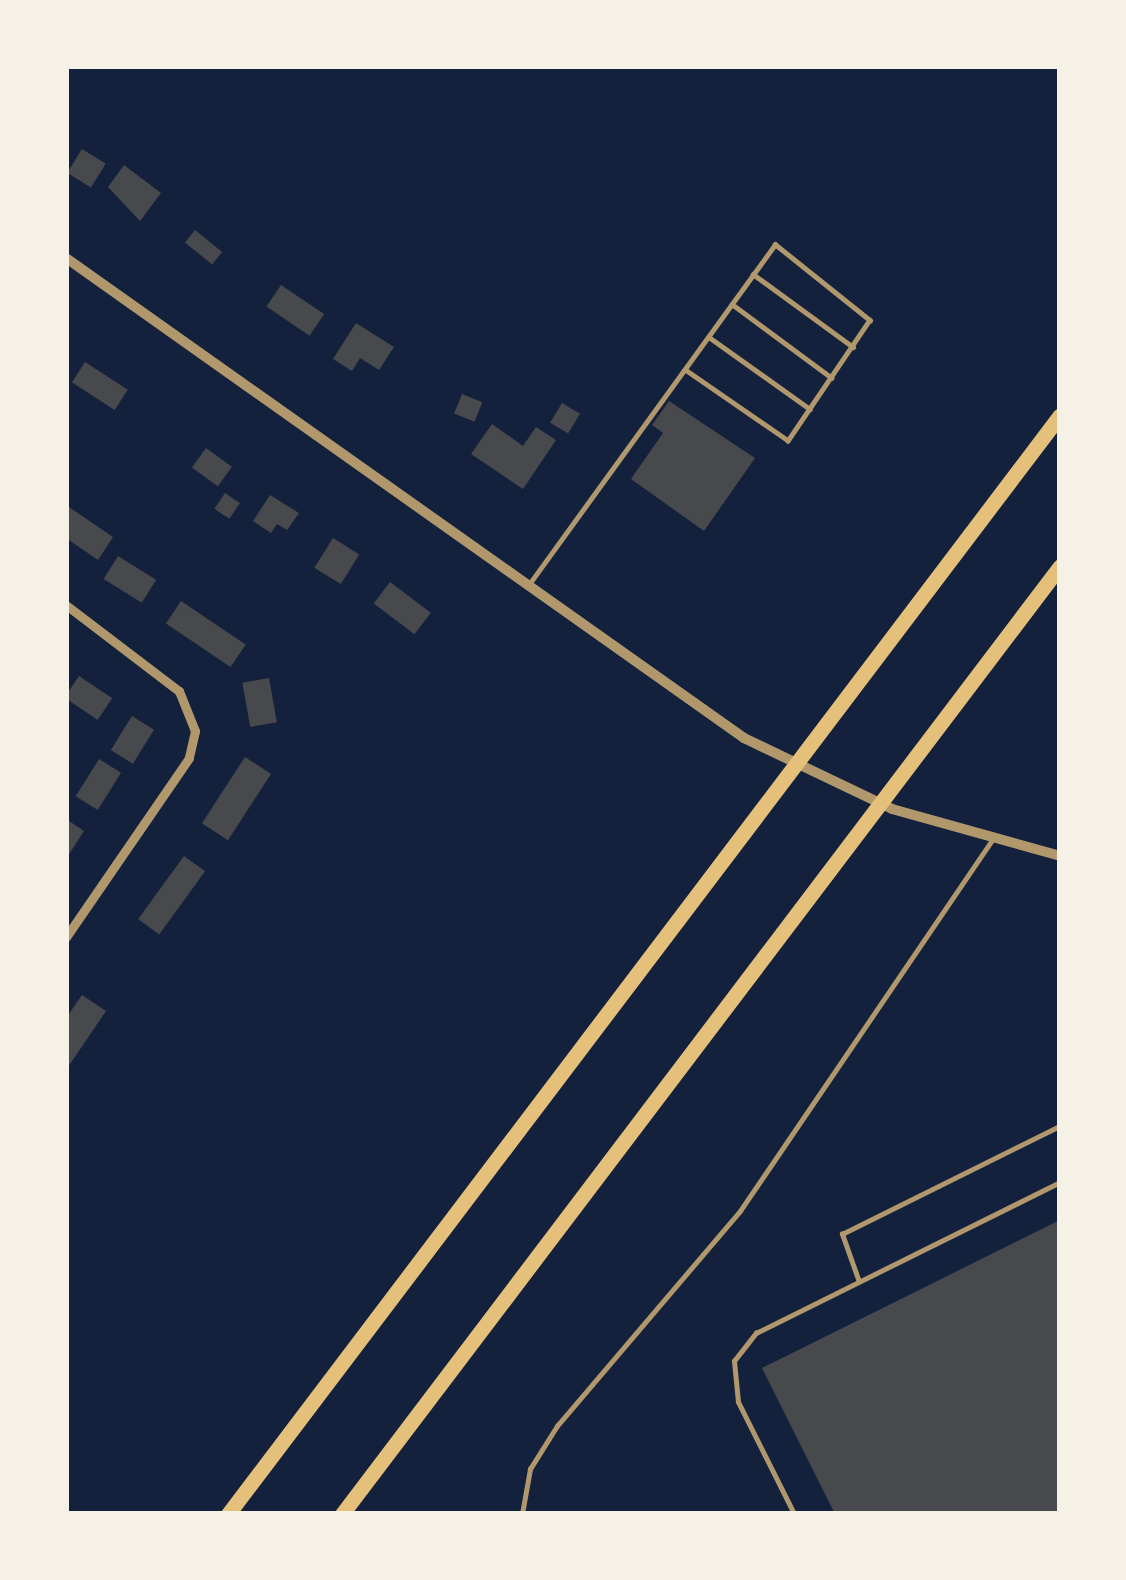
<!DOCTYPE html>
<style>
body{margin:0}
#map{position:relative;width:1126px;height:1580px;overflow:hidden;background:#14213d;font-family:"Asap Condensed",sans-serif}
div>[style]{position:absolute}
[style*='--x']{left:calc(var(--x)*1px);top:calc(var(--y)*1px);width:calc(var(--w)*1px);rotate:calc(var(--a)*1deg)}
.building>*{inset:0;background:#48494c;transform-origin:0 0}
.service>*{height:4.5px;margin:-2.25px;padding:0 2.25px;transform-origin:2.25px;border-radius:2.25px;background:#b1986c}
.minor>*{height:9px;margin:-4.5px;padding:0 4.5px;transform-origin:4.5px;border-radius:4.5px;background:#b1986c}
.tertiary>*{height:10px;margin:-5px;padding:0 5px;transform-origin:5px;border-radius:5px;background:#b1986c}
.motorway>*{height:15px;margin:-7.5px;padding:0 7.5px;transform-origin:7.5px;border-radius:7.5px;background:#e5c07b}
span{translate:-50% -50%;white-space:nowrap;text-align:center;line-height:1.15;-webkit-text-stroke:10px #f6f1e7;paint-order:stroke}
.frame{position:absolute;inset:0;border:69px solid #f6f1e7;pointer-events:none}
</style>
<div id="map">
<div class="building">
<div style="left:82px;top:149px;width:28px;height:28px;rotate:32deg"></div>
<div style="clip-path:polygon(124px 165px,161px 193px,140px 221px,108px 187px)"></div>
<div style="left:195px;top:230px;width:35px;height:16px;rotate:39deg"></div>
<div style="left:281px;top:285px;width:52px;height:26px;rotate:34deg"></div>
<div style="clip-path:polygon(356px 323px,394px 347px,379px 370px,360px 358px,352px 371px,333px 359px)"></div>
<div style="left:85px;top:362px;width:51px;height:24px;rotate:33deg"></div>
<div style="left:462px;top:394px;width:22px;height:21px;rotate:22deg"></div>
<div style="clip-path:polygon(669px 401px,755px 458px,704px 531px,631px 479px,663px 433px,652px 425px)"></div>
<div style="left:562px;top:403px;width:21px;height:23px;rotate:31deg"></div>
<div style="clip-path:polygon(492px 424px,523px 446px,536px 427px,556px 440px,523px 489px,471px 454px)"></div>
<div style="left:206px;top:448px;width:32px;height:24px;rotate:36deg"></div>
<div style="left:225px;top:493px;width:18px;height:19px;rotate:34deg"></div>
<div style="clip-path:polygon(270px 495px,299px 513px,287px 530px,277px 524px,271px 533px,253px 521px)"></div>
<div style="clip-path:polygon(66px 505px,113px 537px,98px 560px,66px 538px)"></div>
<div style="left:333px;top:538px;width:31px;height:35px;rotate:32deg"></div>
<div style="left:118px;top:556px;width:45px;height:27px;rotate:32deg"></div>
<div style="left:390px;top:582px;width:51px;height:27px;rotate:37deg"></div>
<div style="left:181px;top:601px;width:78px;height:27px;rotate:34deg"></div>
<div style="left:79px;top:676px;width:40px;height:26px;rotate:34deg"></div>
<div style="left:269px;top:678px;width:45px;height:27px;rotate:80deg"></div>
<div style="left:132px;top:716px;width:26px;height:40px;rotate:32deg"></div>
<div style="left:245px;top:757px;width:31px;height:79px;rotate:33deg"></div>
<div style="left:99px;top:759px;width:26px;height:44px;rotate:32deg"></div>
<div style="clip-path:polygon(66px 819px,84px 831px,66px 859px)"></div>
<div style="left:184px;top:856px;width:26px;height:78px;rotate:36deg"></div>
<div style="clip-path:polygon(82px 995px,106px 1011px,66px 1070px,66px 1018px)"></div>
<div style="clip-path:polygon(1060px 1220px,1060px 1514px,835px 1514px,762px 1368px)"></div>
</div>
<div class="service">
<div style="--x:753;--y:274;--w:124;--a:36.1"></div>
<div style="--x:732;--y:304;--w:124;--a:36.5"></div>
<div style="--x:709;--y:337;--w:124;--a:35.5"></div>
<div style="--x:530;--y:583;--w:418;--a:-54.1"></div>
<div style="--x:775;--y:244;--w:122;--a:38.7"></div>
<div style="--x:870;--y:320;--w:146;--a:124.1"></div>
<div style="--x:788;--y:441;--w:125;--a:-145.4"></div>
<div style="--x:859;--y:1282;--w:51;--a:-109.5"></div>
<div style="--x:842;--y:1234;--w:243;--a:-26.4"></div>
<div style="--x:522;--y:1514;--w:46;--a:-79.9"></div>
<div style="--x:530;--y:1469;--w:51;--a:-57.9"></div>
<div style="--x:557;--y:1426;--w:282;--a:-49.6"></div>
<div style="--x:740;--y:1211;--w:448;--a:-55.8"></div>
<div style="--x:794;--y:1514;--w:125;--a:-116.6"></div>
<div style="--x:738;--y:1402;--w:41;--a:-95.6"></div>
<div style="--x:734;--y:1361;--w:36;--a:-52"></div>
<div style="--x:756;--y:1333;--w:339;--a:-26.4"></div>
</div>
<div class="minor">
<div style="--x:66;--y:605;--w:142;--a:37.3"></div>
<div style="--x:179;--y:691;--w:43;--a:68.2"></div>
<div style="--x:195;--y:731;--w:28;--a:103"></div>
<div style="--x:189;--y:758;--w:217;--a:124.5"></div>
</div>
<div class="tertiary">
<div style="--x:66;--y:258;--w:831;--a:35.3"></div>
<div style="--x:744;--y:738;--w:164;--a:25.6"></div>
<div style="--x:892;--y:809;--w:174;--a:15.6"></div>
</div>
<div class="motorway">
<div style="--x:228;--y:1514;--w:1378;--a:-52.87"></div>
<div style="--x:342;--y:1514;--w:1189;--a:-52.86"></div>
</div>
<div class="frame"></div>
</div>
